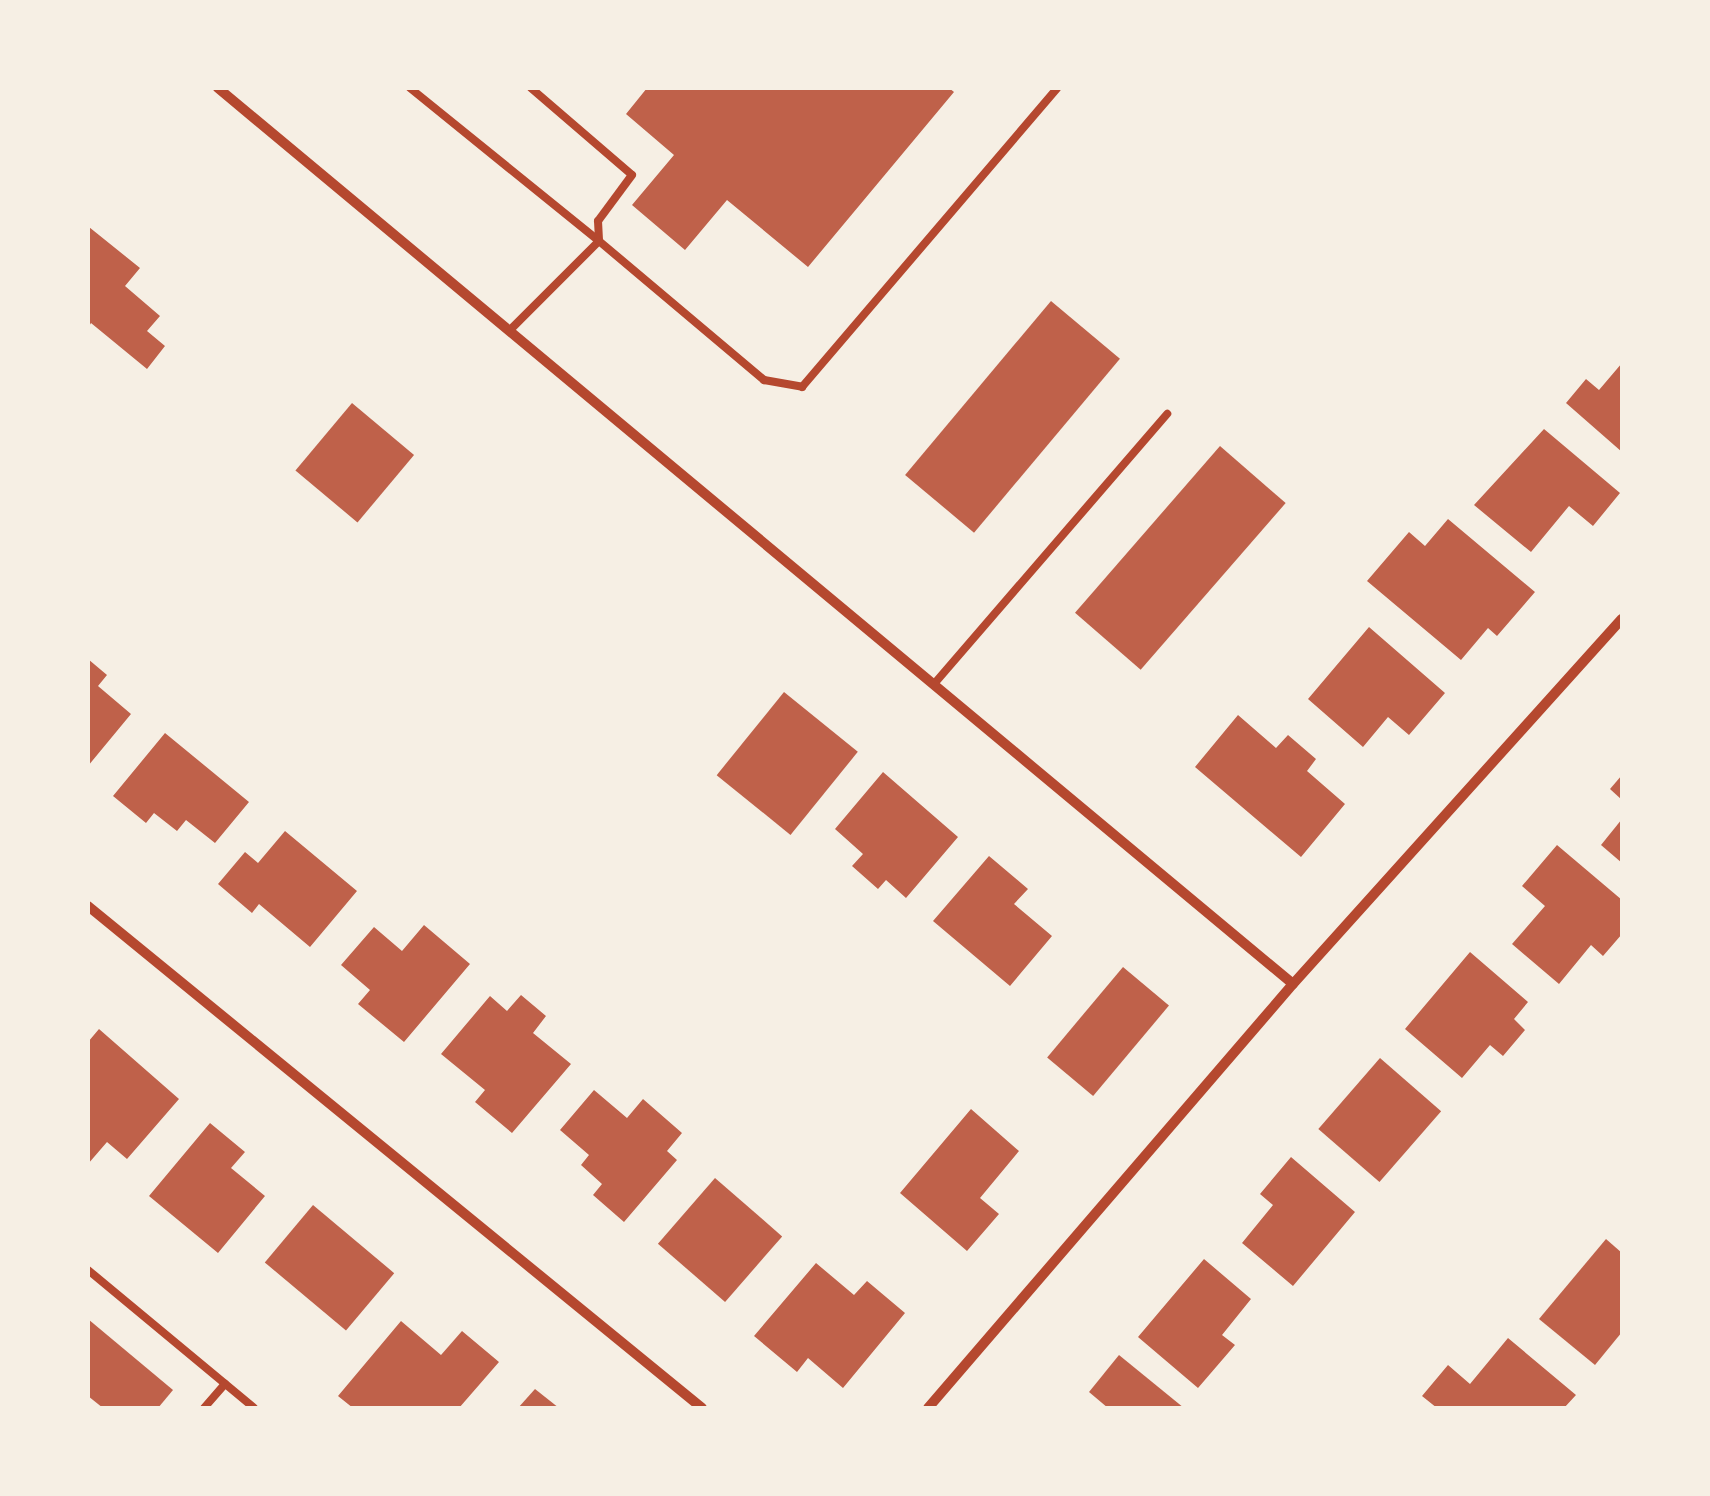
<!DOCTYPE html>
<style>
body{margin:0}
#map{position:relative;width:1710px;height:1496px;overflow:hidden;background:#f6efe4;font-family:Signika,sans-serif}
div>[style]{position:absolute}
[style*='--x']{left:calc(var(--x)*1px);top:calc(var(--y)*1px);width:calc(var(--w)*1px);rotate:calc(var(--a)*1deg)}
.building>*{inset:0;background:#bf614a;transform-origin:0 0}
.service>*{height:8px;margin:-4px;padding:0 4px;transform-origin:4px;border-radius:4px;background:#b5482f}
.minor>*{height:10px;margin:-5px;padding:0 5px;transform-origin:5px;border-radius:5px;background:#b5482f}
span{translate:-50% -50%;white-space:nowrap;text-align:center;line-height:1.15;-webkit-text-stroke:9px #f6efe4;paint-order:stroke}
.frame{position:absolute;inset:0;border:90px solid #f6efe4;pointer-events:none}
</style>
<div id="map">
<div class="building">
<div style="clip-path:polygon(647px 88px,949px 88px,954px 92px,808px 267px,727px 200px,685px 250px,632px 205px,674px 155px,626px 114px)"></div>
<div style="clip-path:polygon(89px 227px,140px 268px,125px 286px,160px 316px,147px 331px,165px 346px,147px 369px,91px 323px,88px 328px)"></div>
<div style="left:1051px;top:301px;width:90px;height:227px;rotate:40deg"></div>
<div style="clip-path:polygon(1622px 363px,1622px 452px,1566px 403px,1586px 379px,1599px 390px)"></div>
<div style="left:352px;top:403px;width:81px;height:88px;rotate:40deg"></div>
<div style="clip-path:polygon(1544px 429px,1620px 493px,1593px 526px,1569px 506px,1531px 552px,1474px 505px)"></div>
<div style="left:1220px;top:446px;width:87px;height:221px;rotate:41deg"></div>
<div style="clip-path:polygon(1448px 519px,1535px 592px,1497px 636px,1488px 628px,1461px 660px,1367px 581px,1409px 532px,1425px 546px)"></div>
<div style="clip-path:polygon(1369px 627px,1445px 693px,1409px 735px,1388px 717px,1363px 747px,1308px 699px)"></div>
<div style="clip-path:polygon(88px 659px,107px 675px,98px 686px,131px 714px,88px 766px)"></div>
<div style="left:784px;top:692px;width:95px;height:107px;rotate:39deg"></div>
<div style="clip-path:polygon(1238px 715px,1276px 748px,1288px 735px,1316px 759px,1307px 771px,1345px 804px,1301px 857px,1195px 767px)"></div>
<div style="clip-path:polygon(165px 733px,249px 802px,215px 843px,186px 820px,177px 831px,154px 813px,146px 823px,113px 796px)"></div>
<div style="clip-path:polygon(883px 772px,958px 837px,906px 898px,886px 880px,878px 889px,852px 866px,863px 854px,835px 829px)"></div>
<div style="clip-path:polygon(1622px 775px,1622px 800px,1610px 789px)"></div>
<div style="clip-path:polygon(1622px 819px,1622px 863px,1601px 845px)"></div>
<div style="clip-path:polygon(285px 831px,357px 891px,310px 947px,259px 904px,252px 913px,218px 884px,245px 852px,258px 863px)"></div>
<div style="clip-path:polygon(1557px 845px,1622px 900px,1622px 934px,1603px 956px,1591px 945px,1559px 984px,1512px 944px,1545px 906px,1522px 886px)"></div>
<div style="clip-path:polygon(989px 856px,1028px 889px,1014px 904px,1052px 936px,1010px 986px,933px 921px)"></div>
<div style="clip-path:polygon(424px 925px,470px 964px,404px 1042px,358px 1004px,370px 990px,341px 965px,374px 927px,402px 951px)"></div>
<div style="clip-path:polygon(1470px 952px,1528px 1002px,1514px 1019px,1525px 1030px,1503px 1056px,1490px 1045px,1462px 1078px,1405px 1029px)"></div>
<div style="left:1123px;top:967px;width:60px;height:118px;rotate:40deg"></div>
<div style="clip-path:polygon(521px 995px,546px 1016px,533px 1033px,571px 1064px,512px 1133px,475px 1102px,485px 1090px,441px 1054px,490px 996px,507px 1011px)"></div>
<div style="clip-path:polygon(99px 1029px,179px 1099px,127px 1159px,107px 1142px,88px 1164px,88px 1042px)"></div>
<div style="left:1380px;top:1058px;width:81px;height:94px;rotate:41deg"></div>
<div style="clip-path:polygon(594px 1090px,627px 1118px,643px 1099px,682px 1133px,667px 1151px,677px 1160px,624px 1222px,593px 1195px,602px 1184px,581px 1165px,589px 1155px,560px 1130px)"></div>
<div style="clip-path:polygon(971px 1109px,1019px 1151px,980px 1198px,999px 1214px,967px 1251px,900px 1193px)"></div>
<div style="clip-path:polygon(210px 1123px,245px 1152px,231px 1168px,265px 1196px,218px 1253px,149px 1196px)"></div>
<div style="clip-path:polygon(1291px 1157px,1355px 1212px,1293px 1286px,1242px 1243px,1273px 1205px,1260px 1194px)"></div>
<div style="left:715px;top:1178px;width:89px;height:87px;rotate:41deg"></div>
<div style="left:313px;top:1205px;width:106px;height:75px;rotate:40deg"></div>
<div style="clip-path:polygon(1606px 1239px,1622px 1253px,1622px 1332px,1595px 1365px,1539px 1319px)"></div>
<div style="clip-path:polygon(1204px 1259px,1251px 1299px,1222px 1335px,1235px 1345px,1198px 1388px,1138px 1337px)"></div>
<div style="clip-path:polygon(816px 1263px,854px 1295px,867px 1281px,905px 1313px,843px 1388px,808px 1358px,797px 1372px,754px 1336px)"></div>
<div style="clip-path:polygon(88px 1319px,173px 1390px,158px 1408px,103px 1408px,88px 1396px)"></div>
<div style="clip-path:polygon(401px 1321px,441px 1355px,462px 1331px,499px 1362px,459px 1408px,353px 1408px,338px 1396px)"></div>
<div style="clip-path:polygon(1508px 1338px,1576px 1395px,1564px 1408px,1437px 1408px,1422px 1396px,1448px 1365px,1470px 1384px)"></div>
<div style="clip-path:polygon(1119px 1355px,1184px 1408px,1108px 1408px,1089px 1392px)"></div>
<div style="clip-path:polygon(535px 1389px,559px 1408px,518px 1408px)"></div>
</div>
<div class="service">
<div style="--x:410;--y:88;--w:243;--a:39"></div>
<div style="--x:599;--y:241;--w:127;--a:135"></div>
<div style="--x:531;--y:88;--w:133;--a:40.7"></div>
<div style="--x:632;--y:175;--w:57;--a:126.5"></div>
<div style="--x:598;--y:221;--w:20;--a:87"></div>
<div style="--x:599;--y:241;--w:216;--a:40.1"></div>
<div style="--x:764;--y:380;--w:39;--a:10"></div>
<div style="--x:802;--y:387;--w:393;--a:-49.5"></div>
<div style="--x:934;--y:684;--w:357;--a:-49.2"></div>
<div style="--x:88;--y:1270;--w:216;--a:39.7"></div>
<div style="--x:204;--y:1408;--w:32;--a:-49"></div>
</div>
<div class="minor">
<div style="--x:218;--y:88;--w:1399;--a:39.81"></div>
<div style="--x:88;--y:906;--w:793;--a:39.27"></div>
<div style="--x:928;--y:1408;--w:559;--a:-49.28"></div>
<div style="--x:1293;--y:984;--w:491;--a:-48"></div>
</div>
<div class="frame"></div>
</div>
